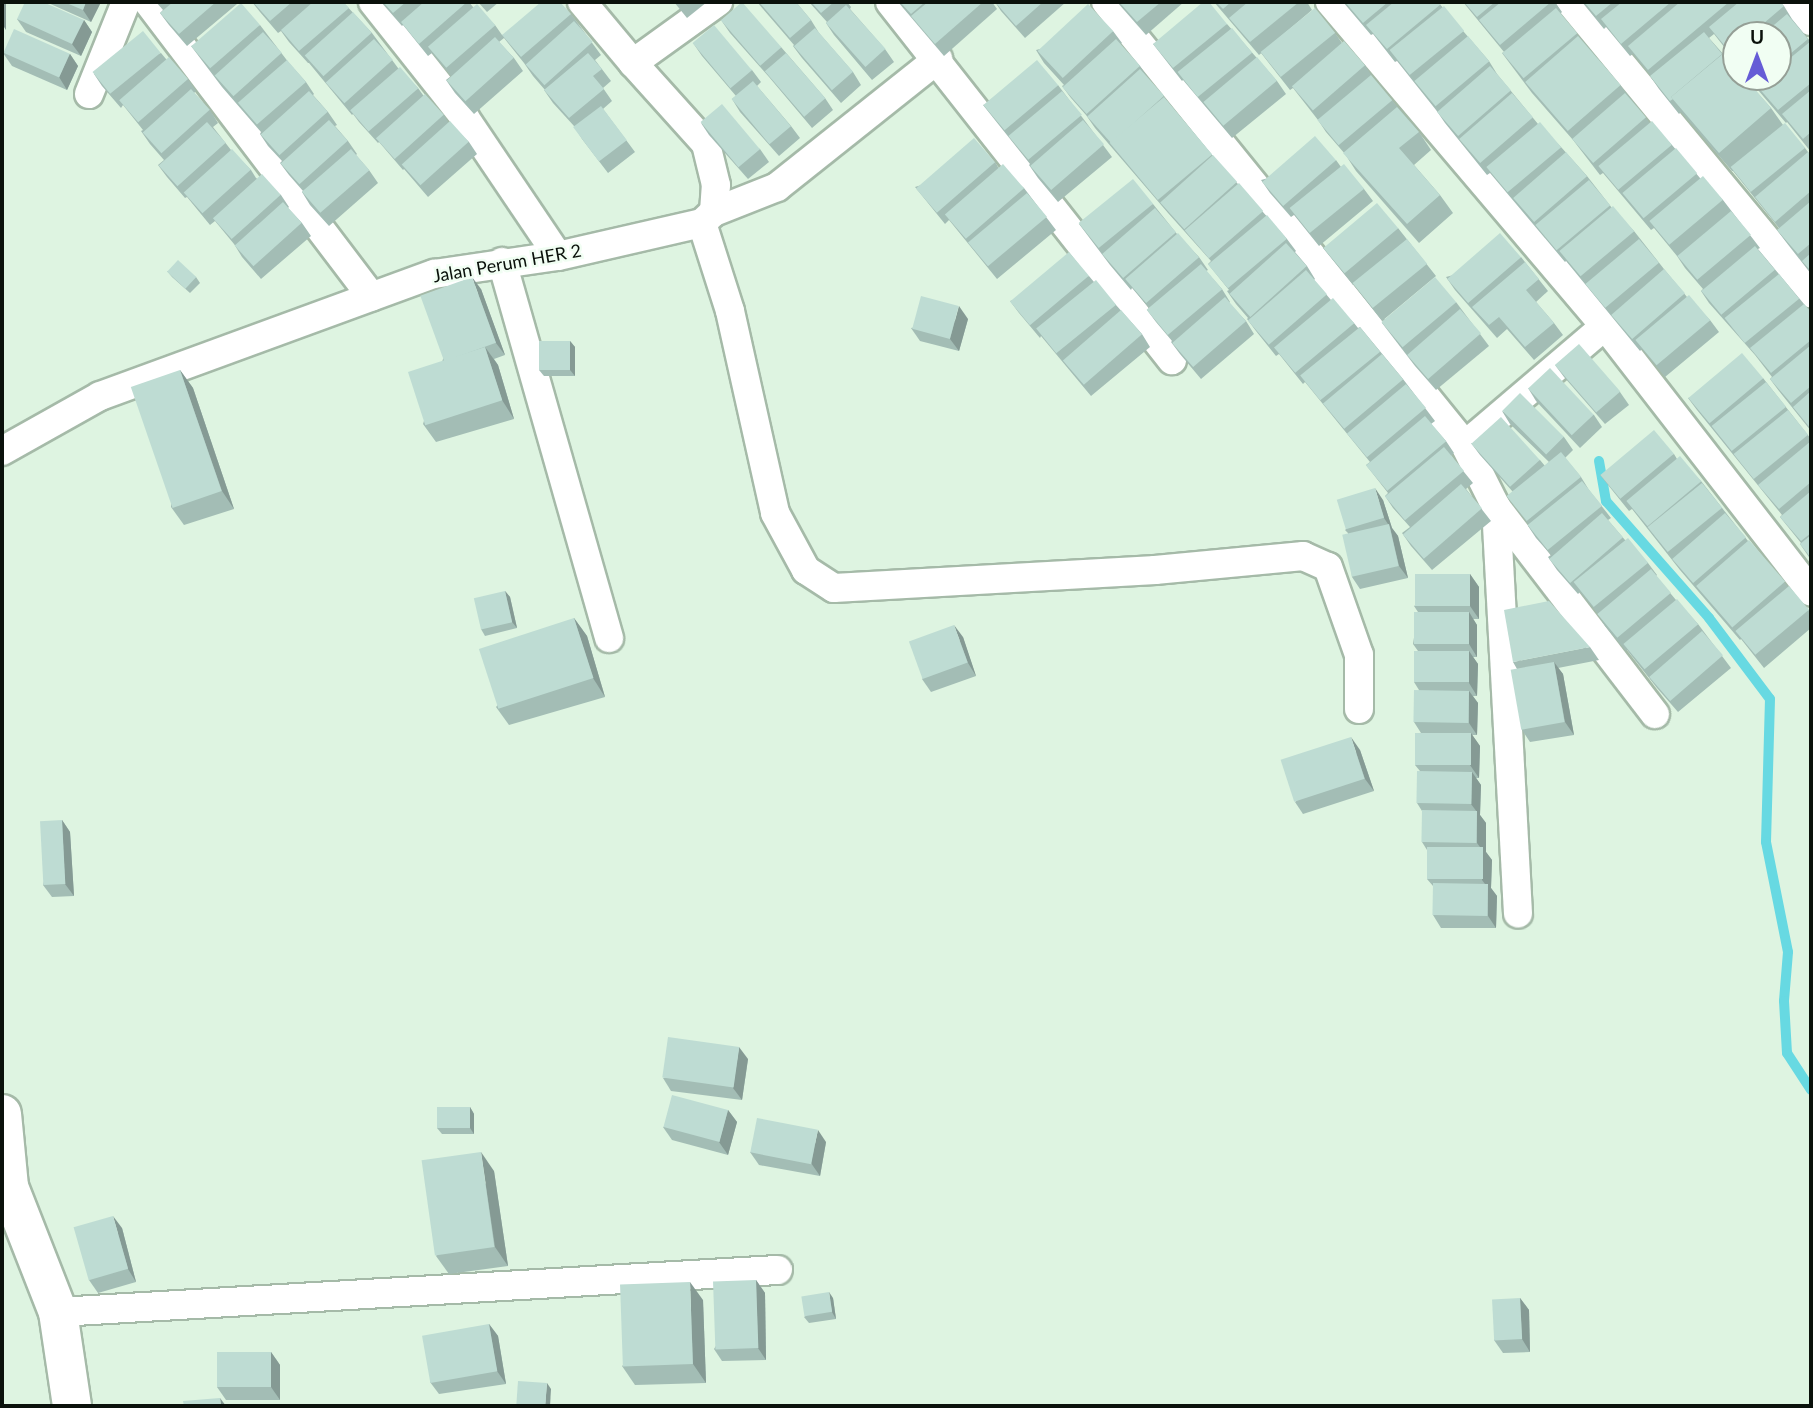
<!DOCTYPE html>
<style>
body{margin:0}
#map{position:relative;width:1813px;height:1408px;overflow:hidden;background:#def4e1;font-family:Lato,sans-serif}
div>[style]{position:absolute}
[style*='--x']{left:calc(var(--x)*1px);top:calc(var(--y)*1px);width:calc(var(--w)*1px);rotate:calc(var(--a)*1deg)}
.stream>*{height:10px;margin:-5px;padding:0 5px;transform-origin:5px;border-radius:5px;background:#67d9e2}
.roads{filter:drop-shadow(2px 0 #a5baa8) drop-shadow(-2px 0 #a5baa8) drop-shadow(0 2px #a5baa8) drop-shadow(0 -2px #a5baa8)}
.street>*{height:28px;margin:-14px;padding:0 14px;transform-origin:14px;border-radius:14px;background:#fff}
.secondary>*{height:38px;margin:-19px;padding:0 19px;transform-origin:19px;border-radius:19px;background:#fff}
.wall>*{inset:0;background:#a3bdb5}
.shaded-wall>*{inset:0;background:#859a94}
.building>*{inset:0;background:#bedcd3;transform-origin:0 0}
span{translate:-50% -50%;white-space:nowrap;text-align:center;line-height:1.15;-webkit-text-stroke:5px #f1fef3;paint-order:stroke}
.street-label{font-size:18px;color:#0a110b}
.frame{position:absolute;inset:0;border:4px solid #0a110b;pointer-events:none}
.north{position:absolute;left:1722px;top:21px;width:70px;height:70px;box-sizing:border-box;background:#f1fef3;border:2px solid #959f96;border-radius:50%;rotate:0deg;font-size:19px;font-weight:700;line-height:28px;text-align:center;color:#0a110b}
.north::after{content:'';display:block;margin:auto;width:24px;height:32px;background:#655cd6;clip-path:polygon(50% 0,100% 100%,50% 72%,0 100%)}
</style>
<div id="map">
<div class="stream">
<div style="--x:1599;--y:461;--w:41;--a:80.1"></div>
<div style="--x:1606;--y:501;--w:156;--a:48.6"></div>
<div style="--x:1709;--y:618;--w:101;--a:53"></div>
<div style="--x:1770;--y:699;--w:143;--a:91.6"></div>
<div style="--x:1766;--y:842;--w:112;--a:78.7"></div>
<div style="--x:1788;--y:952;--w:49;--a:94.7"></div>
<div style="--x:1784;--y:1001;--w:52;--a:86.7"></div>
<div style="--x:1787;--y:1053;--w:44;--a:57"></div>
</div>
<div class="roads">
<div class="street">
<div style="--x:148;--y:2;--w:370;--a:52.8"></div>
<div style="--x:373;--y:2;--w:148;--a:51.6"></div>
<div style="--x:465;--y:118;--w:166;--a:56"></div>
<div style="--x:582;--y:2;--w:80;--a:50.1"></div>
<div style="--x:890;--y:2;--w:456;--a:51.8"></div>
<div style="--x:1106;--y:2;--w:570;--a:50.98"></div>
<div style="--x:1465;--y:445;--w:69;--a:63.4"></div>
<div style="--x:1496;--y:507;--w:407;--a:86.9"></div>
<div style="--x:1330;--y:2;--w:425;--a:49.7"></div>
<div style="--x:1605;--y:326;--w:336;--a:52.2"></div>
<div style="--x:1570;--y:2;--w:378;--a:50.4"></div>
<div style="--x:1795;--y:2;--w:25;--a:50"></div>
<div style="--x:89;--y:94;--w:99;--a:-68.1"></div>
<div style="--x:714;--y:212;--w:68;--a:-21.6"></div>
<div style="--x:777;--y:187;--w:206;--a:-38.5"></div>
<div style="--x:702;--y:223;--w:92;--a:72.3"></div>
<div style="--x:730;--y:311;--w:207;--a:77.4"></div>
<div style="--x:775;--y:513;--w:65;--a:61.5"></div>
<div style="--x:806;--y:570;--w:33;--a:33"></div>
<div style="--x:834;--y:588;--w:322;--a:-3.2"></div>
<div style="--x:1155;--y:570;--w:149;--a:-5.4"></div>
<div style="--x:1303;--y:556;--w:27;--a:24"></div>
<div style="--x:1328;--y:567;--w:93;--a:70.6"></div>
<div style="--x:1359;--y:655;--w:54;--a:90"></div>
<div style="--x:502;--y:262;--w:391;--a:74.1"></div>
<div style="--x:1465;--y:445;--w:184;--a:-40.4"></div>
<div style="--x:2;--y:451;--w:112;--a:-29.3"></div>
<div style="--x:100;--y:396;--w:356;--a:-20.1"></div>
<div style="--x:434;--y:274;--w:125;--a:-8.3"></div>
<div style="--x:558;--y:256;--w:148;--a:-12.9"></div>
<div style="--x:702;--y:223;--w:16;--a:-43"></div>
<div style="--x:714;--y:212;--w:27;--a:-86"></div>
<div style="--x:716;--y:185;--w:42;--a:-103.7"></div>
<div style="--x:706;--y:144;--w:109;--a:-132"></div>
<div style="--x:633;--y:63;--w:105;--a:-35.7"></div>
<div style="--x:1496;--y:507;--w:261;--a:52.5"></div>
<div style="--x:58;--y:1312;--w:721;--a:-3.34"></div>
</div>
<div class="secondary">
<div style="--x:2;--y:1114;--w:73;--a:84.5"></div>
<div style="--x:9;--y:1187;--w:134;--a:68.6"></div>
<div style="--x:58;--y:1312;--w:95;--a:81.5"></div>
</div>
</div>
<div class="wall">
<div style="clip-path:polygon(46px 2px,101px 2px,91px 22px)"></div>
<div style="clip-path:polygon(156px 2px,236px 2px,237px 4px,187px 46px,169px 25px,160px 13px,163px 10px)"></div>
<div style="clip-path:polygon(252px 2px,343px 2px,372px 33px,398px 68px,418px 88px,423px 95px,444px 115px,448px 122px,469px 142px,477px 154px,428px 197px,404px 169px,403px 170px,379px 142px,378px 143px,359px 122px,353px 114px,352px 115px,309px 63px,308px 63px,289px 42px,281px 31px,278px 33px,260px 12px)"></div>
<div style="clip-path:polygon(381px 2px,469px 2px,473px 7px,495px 25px,502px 35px,571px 14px,601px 55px,595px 60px,611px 81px,603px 88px,612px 101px,603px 109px,635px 152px,608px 173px,582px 139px,574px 126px,553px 103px,544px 90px,545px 90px,533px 76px,524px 63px,504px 38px,499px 42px,514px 58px,523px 71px,474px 114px,455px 93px,446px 80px,451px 76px,432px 53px,428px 56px,403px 25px,402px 26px)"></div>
<div style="clip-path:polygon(478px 2px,499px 2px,487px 12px)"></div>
<div style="clip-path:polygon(674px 2px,707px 2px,687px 18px)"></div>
<div style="clip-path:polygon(757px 2px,796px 2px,811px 20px,819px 33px,853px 72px,861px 85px,841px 103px,802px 58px,793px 46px,794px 45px)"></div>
<div style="clip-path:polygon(809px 2px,847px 2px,851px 7px,850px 9px,885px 49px,894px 62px,872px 80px,834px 35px,826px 23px,827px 22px)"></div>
<div style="clip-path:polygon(898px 2px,992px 2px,997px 9px,944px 56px)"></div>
<div style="clip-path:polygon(995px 2px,1066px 2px,1025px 38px,1001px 11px)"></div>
<div style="clip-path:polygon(1117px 2px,1184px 2px,1146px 35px)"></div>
<div style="clip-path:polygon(1214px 2px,1307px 2px,1312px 10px,1259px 55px)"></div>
<div style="clip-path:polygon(1343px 2px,1438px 2px,1489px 61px,1497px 74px,1538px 124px,1561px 147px,1587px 176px,1612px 208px,1634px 231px,1664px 269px,1687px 297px,1710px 320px,1719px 332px,1665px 377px,1642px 349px,1640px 351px,1566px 261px,1565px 262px,1490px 173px,1487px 175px,1445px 123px,1436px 110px,1397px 61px,1395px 62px,1373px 34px,1371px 35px)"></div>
<div style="clip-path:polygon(1463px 2px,1555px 2px,1562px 12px,1560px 14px,1620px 85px,1649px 122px,1672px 145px,1700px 178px,1723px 200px,1760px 248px,1758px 249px,1804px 304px,1811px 312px,1811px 431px,1779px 391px,1770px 379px,1772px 377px,1755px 355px,1709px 303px,1701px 291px,1703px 289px,1685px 268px,1677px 256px,1654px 228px,1651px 230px,1603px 173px,1600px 175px,1573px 140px,1532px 93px,1502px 53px,1504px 52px)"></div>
<div style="clip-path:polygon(1582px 2px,1677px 2px,1678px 3px,1680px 2px,1780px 2px,1784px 6px,1792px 19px,1810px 41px,1811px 41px,1811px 152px,1787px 122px,1786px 123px,1747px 77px,1778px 77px,1778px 35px,1736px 35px,1736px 62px,1714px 34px,1709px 38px,1771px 108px,1783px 125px,1805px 148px,1811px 156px,1811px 274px,1786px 242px,1777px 230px,1779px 228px,1733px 171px,1732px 171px,1681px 112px,1679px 114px,1659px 89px,1650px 76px,1651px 76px,1633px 54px,1630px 56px,1606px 27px,1604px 29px)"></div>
<div style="clip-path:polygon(17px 19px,84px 20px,92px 32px,81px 56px,26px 32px)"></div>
<div style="clip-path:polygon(721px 20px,781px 47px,825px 98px,833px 110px,812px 128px,769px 77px,730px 33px)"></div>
<div style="clip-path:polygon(1227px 24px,1277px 81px,1286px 94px,1232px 138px,1183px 80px,1182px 81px,1153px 44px)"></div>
<div style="clip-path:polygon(260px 25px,289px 63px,306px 82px,314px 94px,313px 95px,328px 112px,337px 125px,335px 126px,348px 141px,357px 154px,356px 155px,369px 170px,378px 183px,329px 226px,310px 205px,302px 192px,303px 191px,289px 175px,280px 163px,282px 161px,268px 146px,260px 134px,261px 132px,222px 87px,191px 46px)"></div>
<div style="clip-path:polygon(1113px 31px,1122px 43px,1120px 44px,1140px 66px,1148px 78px,1213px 156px,1287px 239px,1296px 251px,1295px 252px,1307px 266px,1315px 279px,1314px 280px,1331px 300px,1354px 323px,1358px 328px,1360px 327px,1403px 379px,1435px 421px,1431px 424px,1446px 441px,1454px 453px,1451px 456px,1473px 483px,1466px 489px,1491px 521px,1432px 570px,1411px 546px,1402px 533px,1410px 527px,1393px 508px,1385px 496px,1388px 493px,1366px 465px,1370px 462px,1305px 382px,1303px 384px,1279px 354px,1276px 356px,1256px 331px,1247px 319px,1248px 318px,1236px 304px,1227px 291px,1229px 290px,1208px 264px,1211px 261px,1168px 213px,1095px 128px,1086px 115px,1071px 98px,1062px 86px,1064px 85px,1044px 63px,1036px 50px)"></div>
<div style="clip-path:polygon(1335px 33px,1342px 43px,1365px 65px,1373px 78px,1419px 132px,1431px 150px,1414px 165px,1440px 195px,1453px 213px,1419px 243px,1356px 171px,1345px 154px,1326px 132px,1318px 120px,1293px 88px,1290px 90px,1261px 53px)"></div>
<div style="clip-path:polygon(693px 43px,752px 70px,761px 82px,757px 86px,791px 126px,800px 138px,779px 156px,740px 112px,732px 99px,736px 96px,702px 56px)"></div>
<div style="clip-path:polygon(3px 53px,70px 54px,78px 66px,67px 90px,12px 66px)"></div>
<div style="clip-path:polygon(161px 53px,166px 59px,188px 79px,196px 91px,194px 93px,210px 110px,218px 123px,213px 127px,231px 150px,251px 170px,256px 178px,281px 195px,289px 207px,288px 208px,302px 223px,311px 236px,261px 279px,242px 257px,234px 244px,215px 221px,210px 225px,187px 197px,185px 198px,167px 177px,158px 165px,164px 160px,150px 144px,141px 131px,143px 130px,123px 105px,121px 108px,102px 86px,94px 74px)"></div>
<div style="clip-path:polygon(1058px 85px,1112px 157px,1058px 202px,1038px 178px,1029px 165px,1030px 164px,983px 105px)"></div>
<div style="clip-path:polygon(701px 123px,760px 149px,769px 162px,748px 179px,709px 135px)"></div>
<div style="clip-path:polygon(1336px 160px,1341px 167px,1364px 189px,1373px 201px,1319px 246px,1294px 215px,1291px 217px,1270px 193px,1261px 180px)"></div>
<div style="clip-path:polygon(995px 162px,998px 167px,1024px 188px,1056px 230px,997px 279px,949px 220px,945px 224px,915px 187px)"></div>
<div style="clip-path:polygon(1153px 204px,1177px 234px,1199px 257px,1208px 270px,1206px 271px,1222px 289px,1230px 302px,1229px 303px,1246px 321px,1254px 334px,1201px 379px,1180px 354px,1171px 342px,1172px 341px,1156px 322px,1147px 310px,1149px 308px,1132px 288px,1131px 290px,1110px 265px,1079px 224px)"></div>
<div style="clip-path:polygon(1398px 228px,1436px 276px,1382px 321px,1353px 284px,1360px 278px,1353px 285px,1323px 248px)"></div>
<div style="clip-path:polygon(1521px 257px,1548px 291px,1536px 302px,1554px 323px,1563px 335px,1534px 360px,1507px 329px,1497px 338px,1455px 290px,1446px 277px)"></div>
<div style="clip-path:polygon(167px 271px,196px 277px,200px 283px,190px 293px,172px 277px)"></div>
<div style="clip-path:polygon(1089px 276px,1094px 282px,1116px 305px,1142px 334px,1150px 347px,1091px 396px,1041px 336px,1040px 338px,1019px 313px,1010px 301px)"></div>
<div style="clip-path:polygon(481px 289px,505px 355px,494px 359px,498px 365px,514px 419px,436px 442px,423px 424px,443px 359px)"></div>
<div style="clip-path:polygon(1456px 302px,1489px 346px,1436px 390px,1415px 366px,1382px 323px)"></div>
<div style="clip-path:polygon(968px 319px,959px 351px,920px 341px,911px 328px)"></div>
<div style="clip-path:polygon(570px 341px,575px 347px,575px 376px,544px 376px,539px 370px)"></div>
<div style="clip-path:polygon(1555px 365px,1620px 392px,1629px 405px,1605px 424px,1564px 377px)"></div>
<div style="clip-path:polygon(180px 370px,193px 388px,234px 509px,184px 525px,171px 507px)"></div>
<div style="clip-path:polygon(1763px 378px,1811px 439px,1811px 560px,1800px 544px,1801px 543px,1780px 517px,1782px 515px,1697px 410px,1688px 398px)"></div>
<div style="clip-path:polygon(1528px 388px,1594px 415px,1602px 427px,1580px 448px,1536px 401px)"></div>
<div style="clip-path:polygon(1502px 411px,1564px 437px,1573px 450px,1565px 458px,1581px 477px,1589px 490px,1611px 518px,1608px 520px,1625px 540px,1648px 563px,1657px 575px,1656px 576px,1676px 600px,1698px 624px,1731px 668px,1678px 712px,1657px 688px,1627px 650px,1626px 651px,1605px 626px,1597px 613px,1580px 592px,1578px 594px,1557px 570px,1548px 557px,1551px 555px,1536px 538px,1528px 526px,1529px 525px,1507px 497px,1513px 492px,1480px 455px,1471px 443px,1540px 460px,1545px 466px,1549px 462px,1510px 424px)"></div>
<div style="clip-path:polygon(1674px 454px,1677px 459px,1701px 481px,1748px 541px,1811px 613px,1811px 628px,1764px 668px,1741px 639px,1740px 640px,1680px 570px,1632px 509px,1629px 511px,1600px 475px)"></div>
<div style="clip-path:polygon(1383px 500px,1392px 528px,1398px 536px,1408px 578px,1360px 589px,1352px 577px,1348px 533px,1345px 530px)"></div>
<div style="clip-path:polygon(1470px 574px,1479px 587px,1479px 619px,1473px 619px,1477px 625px,1477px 657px,1473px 657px,1478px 664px,1477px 696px,1473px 696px,1478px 703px,1477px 735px,1472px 735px,1480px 746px,1479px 778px,1476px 778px,1481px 785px,1480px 815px,1486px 823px,1486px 852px,1492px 860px,1491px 888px,1497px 896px,1496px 928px,1441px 928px,1433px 915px,1433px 886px,1427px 879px,1427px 850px,1422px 842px,1422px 811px,1417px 803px,1420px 771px,1415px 765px,1421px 733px,1414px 722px,1419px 690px,1414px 682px,1418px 651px,1413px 644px,1418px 612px,1414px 606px)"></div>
<div style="clip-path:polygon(505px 591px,510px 597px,517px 628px,485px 636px,481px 629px)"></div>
<div style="clip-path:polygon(574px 618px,587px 636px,605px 697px,509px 725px,496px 707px)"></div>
<div style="clip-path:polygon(963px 637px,976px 676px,931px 692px,922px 679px)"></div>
<div style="clip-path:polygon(1590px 647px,1599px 660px,1558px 668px,1563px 674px,1574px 735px,1530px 742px,1522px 730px,1517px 669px,1513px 662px)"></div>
<div style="clip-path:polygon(1360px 750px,1374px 791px,1303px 814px,1295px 802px)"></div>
<div style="clip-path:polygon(62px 820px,70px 832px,74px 896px,52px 897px,43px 885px)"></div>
<div style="clip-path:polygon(748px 1059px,742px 1100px,671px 1091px,663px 1078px)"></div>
<div style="clip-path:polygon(470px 1107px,474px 1114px,474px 1134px,442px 1134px,437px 1128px)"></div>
<div style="clip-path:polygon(728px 1110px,737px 1122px,728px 1155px,672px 1140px,663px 1127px)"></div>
<div style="clip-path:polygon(826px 1142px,820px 1176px,759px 1165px,750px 1152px)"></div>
<div style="clip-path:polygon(494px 1171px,508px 1266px,449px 1274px,436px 1256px)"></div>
<div style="clip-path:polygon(122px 1228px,136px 1282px,98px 1293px,89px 1280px)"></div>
<div style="clip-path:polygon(756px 1280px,765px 1293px,766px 1360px,722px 1361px,714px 1349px)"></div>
<div style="clip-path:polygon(833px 1298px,836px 1319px,809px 1323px,804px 1317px)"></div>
<div style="clip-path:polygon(1520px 1298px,1529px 1310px,1530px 1352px,1503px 1353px,1494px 1340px)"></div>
<div style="clip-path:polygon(703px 1300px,706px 1383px,635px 1385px,622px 1366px)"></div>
<div style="clip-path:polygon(489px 1324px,498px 1336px,506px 1384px,439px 1394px,430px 1382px)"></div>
<div style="clip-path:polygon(271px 1352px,280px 1365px,280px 1400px,226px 1400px,217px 1387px)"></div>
</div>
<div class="shaded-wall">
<div style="clip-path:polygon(2px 2px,6px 2px,6px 30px,2px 24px)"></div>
<div style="clip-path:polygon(86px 2px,101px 2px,91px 22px,83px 10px)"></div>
<div style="clip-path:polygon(84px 20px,92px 32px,81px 56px,72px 44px)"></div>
<div style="clip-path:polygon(70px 54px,78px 66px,67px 90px,59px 77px)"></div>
<div style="clip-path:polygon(472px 277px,481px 289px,505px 355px,496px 343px)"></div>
<div style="clip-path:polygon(959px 306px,968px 319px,959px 351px,950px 339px)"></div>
<div style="clip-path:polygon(570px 341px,575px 347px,575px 376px,570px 370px)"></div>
<div style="clip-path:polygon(485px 347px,498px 365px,514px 419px,502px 400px)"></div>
<div style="clip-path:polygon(180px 370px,193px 388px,234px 509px,222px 491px)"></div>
<div style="clip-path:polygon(1375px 488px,1383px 500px,1392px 528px,1398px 536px,1408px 578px,1399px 566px,1390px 527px,1384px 518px)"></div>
<div style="clip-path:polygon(1470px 574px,1479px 587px,1479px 619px,1470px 606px)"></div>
<div style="clip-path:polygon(505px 591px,510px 597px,517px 628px,512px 622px)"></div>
<div style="clip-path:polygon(1469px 612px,1477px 625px,1477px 657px,1469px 644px)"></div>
<div style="clip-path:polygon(574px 618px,587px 636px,605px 697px,593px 678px)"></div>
<div style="clip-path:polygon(954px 625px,963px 637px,976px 676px,968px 663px)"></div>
<div style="clip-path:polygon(1469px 651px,1478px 664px,1477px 696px,1469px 683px)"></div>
<div style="clip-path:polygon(1554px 662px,1563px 674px,1574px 735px,1565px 722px)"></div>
<div style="clip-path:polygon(1469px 691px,1478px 703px,1477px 735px,1469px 723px)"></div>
<div style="clip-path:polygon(1471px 733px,1480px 746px,1479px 778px,1470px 765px)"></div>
<div style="clip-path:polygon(1351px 737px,1360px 750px,1374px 791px,1365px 779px)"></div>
<div style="clip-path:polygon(1472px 772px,1481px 785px,1480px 815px,1486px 823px,1486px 852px,1492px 860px,1491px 888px,1497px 896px,1496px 928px,1488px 916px,1488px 888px,1482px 880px,1483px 851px,1477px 843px,1477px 812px,1471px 804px)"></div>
<div style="clip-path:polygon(62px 820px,70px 832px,74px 896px,65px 884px)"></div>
<div style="clip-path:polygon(739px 1047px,748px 1059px,742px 1100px,733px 1088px)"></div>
<div style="clip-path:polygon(470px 1107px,474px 1114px,474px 1134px,470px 1128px)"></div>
<div style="clip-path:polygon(728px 1110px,737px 1122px,728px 1155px,719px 1142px)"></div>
<div style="clip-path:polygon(818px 1130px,826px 1142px,820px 1176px,811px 1163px)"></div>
<div style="clip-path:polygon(481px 1152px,494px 1171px,508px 1266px,495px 1247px)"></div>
<div style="clip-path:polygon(113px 1216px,122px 1228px,136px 1282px,128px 1269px)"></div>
<div style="clip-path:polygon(756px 1280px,765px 1293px,766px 1360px,758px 1348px)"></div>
<div style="clip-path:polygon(690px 1282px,703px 1300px,706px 1383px,693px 1364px)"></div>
<div style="clip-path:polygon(829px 1292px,833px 1298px,836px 1319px,832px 1312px)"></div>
<div style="clip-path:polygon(1520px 1298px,1529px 1310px,1530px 1352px,1522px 1339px)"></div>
<div style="clip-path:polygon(489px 1324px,498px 1336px,506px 1384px,497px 1371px)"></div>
<div style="clip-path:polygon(271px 1352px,280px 1365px,280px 1400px,271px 1387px)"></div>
<div style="clip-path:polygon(547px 1383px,551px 1389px,550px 1406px,545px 1406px)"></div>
<div style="clip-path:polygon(220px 1398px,226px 1406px,221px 1406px)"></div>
</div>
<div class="building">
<div style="clip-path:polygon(25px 2px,43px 2px,84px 20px,72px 44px,17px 19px)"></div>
<div style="clip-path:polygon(64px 2px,86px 2px,83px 10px)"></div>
<div style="clip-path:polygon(173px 2px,216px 2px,179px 34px,160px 13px)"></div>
<div style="clip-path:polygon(253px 2px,292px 2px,270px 21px)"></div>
<div style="clip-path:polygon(313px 2px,343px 2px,349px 8px,299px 51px,281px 30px)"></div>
<div style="clip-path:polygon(383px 2px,406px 2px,393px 13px)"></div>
<div style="clip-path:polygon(424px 2px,467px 2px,419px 44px,401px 22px)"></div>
<div style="clip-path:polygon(541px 2px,560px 2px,571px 14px,521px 57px,502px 35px)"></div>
<div style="left:742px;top:2px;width:60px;height:28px;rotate:49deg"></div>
<div style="clip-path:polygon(759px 2px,796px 2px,811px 20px,790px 38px)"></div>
<div style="clip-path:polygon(811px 2px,834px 2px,821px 13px)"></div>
<div style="clip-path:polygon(900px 2px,925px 2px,911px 14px)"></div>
<div style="clip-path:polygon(928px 2px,983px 2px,935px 44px,911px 16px)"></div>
<div style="clip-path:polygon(995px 2px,1043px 2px,1016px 26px)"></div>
<div style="clip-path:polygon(1119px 2px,1161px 2px,1137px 22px)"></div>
<div style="clip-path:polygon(1203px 2px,1209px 2px,1227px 24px,1173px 68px,1153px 44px)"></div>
<div style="clip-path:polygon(1216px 2px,1231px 2px,1223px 9px)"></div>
<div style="clip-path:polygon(1248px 2px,1299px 2px,1250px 42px,1229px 18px)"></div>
<div style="clip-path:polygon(1345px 2px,1388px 2px,1363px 23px)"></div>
<div style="clip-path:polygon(1394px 2px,1438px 2px,1441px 4px,1387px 49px,1366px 25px)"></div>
<div style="clip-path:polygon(1464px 2px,1495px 2px,1477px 17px)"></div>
<div style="clip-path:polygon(1501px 2px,1551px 2px,1500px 45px,1479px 20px)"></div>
<div style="clip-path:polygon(1584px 2px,1613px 2px,1596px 16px)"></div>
<div style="clip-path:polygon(1622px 2px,1671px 2px,1621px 44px,1601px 19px)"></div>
<div style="clip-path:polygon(1680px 2px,1729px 2px,1648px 70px,1628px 46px)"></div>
<div style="clip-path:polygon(1739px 2px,1780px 2px,1784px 6px,1750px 35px,1736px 35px,1736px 46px,1730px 52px,1709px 27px)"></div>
<div style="left:241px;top:3px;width:29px;height:66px;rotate:49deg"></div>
<div style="left:477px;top:4px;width:28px;height:65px;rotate:49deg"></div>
<div style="left:1088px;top:4px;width:37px;height:69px;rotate:47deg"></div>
<div style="left:846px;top:5px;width:59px;height:27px;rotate:48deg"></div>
<div style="left:1444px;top:6px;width:32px;height:70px;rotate:51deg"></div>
<div style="left:1315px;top:8px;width:32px;height:70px;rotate:51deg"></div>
<div style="left:1556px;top:8px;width:33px;height:70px;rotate:50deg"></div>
<div style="left:353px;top:12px;width:28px;height:65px;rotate:48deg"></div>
<div style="clip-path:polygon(1787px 14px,1808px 39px,1778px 64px,1778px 35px,1762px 35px)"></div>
<div style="left:574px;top:21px;width:28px;height:65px;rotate:48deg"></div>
<div style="left:714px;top:25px;width:59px;height:28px;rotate:50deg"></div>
<div style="left:815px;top:28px;width:58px;height:28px;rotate:49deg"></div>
<div style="left:1232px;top:28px;width:32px;height:70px;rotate:51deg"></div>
<div style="left:14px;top:29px;width:61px;height:26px;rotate:24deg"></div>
<div style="left:143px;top:31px;width:28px;height:65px;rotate:51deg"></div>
<div style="left:263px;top:32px;width:28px;height:65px;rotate:48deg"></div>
<div style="clip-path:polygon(1704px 32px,1722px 54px,1671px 97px,1673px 99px,1670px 101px,1650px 76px)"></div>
<div style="left:1468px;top:36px;width:33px;height:70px;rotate:50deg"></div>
<div style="left:1578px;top:36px;width:65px;height:70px;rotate:49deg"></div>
<div style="left:495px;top:37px;width:28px;height:65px;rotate:48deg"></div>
<div style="left:374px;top:39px;width:28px;height:65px;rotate:48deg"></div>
<div style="left:1116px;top:39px;width:36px;height:72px;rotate:48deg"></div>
<div style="left:1344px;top:41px;width:32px;height:69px;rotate:49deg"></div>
<div style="clip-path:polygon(1811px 41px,1811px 83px,1778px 110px,1757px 86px,1768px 77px,1778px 77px,1778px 68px)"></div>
<div style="clip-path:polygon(588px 53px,602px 69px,593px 76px,604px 89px,569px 118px,544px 90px)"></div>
<div style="left:786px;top:53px;width:60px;height:28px;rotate:49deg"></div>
<div style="clip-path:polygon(1724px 53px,1736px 67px,1736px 77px,1744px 77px,1771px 108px,1719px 153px,1671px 97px)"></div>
<div style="left:169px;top:57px;width:29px;height:66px;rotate:49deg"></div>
<div style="left:1257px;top:57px;width:31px;height:70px;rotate:50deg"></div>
<div style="left:287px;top:60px;width:29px;height:65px;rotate:49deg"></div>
<div style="left:1037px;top:60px;width:33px;height:70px;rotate:50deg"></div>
<div style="left:1490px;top:66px;width:32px;height:70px;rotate:49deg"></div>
<div style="left:400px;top:67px;width:28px;height:66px;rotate:49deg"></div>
<div style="left:1140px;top:69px;width:36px;height:71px;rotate:48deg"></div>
<div style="left:1371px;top:75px;width:33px;height:70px;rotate:50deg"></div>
<div style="clip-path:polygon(1749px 77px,1762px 77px,1755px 83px)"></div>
<div style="left:753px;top:81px;width:59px;height:28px;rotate:50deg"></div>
<div style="left:191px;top:89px;width:28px;height:65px;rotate:48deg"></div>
<div style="clip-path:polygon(1811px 90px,1811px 132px,1803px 139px,1782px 114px)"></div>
<div style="left:309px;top:91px;width:28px;height:65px;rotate:48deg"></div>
<div style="left:1062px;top:91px;width:31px;height:70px;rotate:50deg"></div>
<div style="left:1512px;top:93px;width:32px;height:70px;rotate:49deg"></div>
<div style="left:1625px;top:93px;width:32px;height:70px;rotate:49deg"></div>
<div style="left:425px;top:94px;width:28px;height:66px;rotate:48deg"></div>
<div style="left:1164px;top:97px;width:75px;height:71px;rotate:50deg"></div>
<div style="left:722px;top:104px;width:59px;height:28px;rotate:50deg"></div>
<div style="left:601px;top:106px;width:43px;height:35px;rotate:53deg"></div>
<div style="clip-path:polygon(1397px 107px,1419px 132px,1399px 148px,1440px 195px,1407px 224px,1343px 153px)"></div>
<div style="left:329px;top:120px;width:28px;height:65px;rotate:48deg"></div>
<div style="left:1083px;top:120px;width:32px;height:70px;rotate:49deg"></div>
<div style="left:450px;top:121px;width:28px;height:65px;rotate:48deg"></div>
<div style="left:1652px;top:121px;width:31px;height:70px;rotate:50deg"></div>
<div style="left:207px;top:122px;width:28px;height:65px;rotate:48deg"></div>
<div style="left:1540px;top:122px;width:33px;height:70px;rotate:50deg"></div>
<div style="left:1785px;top:123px;width:32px;height:70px;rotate:51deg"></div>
<div style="left:1315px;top:136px;width:32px;height:70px;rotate:49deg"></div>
<div style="left:974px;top:138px;width:32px;height:77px;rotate:49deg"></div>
<div style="left:1676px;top:148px;width:33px;height:70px;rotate:50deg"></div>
<div style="left:232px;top:149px;width:28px;height:65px;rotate:48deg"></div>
<div style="left:351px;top:149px;width:28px;height:65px;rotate:49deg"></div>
<div style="left:1566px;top:152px;width:32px;height:70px;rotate:49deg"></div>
<div style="clip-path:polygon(1808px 152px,1811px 156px,1811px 191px,1775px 222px,1755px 197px)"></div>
<div style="left:1213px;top:155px;width:36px;height:71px;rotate:48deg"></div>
<div style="left:1003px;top:164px;width:32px;height:77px;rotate:49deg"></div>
<div style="left:1344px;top:164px;width:32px;height:70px;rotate:51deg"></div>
<div style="left:262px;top:174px;width:28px;height:66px;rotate:48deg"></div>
<div style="left:1703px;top:176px;width:31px;height:70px;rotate:50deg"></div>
<div style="left:1133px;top:179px;width:32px;height:70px;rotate:51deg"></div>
<div style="left:1589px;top:180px;width:33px;height:70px;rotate:50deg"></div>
<div style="left:1239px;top:183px;width:37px;height:72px;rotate:49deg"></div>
<div style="left:1027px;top:193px;width:31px;height:77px;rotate:50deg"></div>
<div style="clip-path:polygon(1811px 201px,1811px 243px,1798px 254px,1777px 230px)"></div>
<div style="left:283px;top:202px;width:28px;height:65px;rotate:48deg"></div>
<div style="left:1377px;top:203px;width:33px;height:70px;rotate:50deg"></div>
<div style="left:1613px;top:206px;width:33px;height:70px;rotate:50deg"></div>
<div style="left:1155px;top:208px;width:32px;height:70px;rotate:49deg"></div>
<div style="left:1731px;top:211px;width:31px;height:70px;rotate:50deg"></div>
<div style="left:1267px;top:215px;width:31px;height:77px;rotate:50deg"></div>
<div style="left:1178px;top:233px;width:32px;height:70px;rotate:49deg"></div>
<div style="left:1500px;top:233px;width:32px;height:70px;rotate:49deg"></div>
<div style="left:1407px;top:239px;width:32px;height:70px;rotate:51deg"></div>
<div style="left:1639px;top:239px;width:31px;height:70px;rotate:50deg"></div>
<div style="left:1286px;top:243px;width:31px;height:76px;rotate:48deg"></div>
<div style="left:1755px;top:246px;width:31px;height:70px;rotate:50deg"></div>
<div style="left:1069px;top:252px;width:31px;height:77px;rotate:50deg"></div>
<div style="clip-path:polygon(1811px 253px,1811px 271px,1802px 261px)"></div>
<div style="left:178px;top:260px;width:25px;height:16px;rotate:43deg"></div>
<div style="clip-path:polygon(1525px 262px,1539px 279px,1526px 290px,1554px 323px,1525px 347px,1499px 317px,1489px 325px,1472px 307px)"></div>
<div style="left:1201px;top:264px;width:33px;height:71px;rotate:50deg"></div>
<div style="left:1664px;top:269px;width:32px;height:70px;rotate:49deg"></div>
<div style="left:1306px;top:270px;width:32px;height:77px;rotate:49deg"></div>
<div style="left:1779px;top:274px;width:32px;height:70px;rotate:51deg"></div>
<div style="left:472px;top:277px;width:70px;height:55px;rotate:70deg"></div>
<div style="left:1435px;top:277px;width:33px;height:70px;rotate:50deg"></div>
<div style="left:1096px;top:280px;width:32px;height:77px;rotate:51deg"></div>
<div style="left:1689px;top:295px;width:33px;height:70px;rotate:50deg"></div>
<div style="left:921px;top:296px;width:39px;height:34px;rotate:15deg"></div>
<div style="left:1225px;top:297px;width:32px;height:70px;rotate:49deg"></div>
<div style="left:1333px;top:298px;width:33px;height:77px;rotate:50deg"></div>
<div style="clip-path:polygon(1804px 304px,1811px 312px,1811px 340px,1771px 373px,1750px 348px)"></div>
<div style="left:1460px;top:309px;width:32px;height:70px;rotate:49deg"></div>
<div style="left:1121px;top:310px;width:32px;height:77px;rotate:49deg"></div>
<div style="left:1360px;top:327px;width:32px;height:77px;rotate:51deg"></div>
<div style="left:539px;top:341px;width:31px;height:29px"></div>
<div style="left:1579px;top:344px;width:63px;height:32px;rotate:49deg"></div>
<div style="clip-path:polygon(1811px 345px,1811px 386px,1791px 403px,1770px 379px)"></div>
<div style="left:485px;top:347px;width:56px;height:81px;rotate:72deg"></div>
<div style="left:1742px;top:353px;width:33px;height:70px;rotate:50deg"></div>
<div style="left:1382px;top:354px;width:33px;height:77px;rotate:50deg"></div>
<div style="left:1550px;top:368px;width:64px;height:30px;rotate:47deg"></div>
<div style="left:180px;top:370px;width:128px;height:52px;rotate:71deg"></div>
<div style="left:1766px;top:382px;width:32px;height:70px;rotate:51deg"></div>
<div style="left:1406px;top:384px;width:31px;height:77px;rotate:50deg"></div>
<div style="clip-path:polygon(1811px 391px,1811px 429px,1793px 407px)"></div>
<div style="left:1520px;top:393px;width:62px;height:25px;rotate:45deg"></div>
<div style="left:1788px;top:410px;width:32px;height:70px;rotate:51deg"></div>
<div style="left:1425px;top:416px;width:33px;height:77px;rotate:50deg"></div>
<div style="left:1501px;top:417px;width:58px;height:40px;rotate:48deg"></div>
<div style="left:1654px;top:430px;width:31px;height:70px;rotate:50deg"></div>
<div style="clip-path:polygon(1811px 441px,1811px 482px,1779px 509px,1758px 485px)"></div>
<div style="left:1444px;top:447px;width:31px;height:77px;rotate:50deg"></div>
<div style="left:1561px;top:452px;width:32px;height:70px;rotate:51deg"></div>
<div style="left:1680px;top:456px;width:33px;height:70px;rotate:50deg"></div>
<div style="left:1582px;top:481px;width:32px;height:70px;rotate:51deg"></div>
<div style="left:1702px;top:483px;width:32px;height:70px;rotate:51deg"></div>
<div style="left:1461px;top:484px;width:32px;height:77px;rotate:49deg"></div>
<div style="left:1375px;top:488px;width:31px;height:40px;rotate:73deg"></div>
<div style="clip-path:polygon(1811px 491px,1811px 533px,1801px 541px,1780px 517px)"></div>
<div style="left:1602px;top:513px;width:32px;height:70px;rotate:49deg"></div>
<div style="left:1725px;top:513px;width:32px;height:70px;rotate:49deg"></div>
<div style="left:1389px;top:524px;width:43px;height:48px;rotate:77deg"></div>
<div style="clip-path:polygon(1811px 535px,1811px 558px,1800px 544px)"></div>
<div style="left:1628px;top:538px;width:32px;height:70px;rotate:51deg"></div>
<div style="left:1749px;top:540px;width:55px;height:70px;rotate:49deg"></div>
<div style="left:1651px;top:569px;width:31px;height:70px;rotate:50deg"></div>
<div style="left:1415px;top:574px;width:55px;height:32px"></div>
<div style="left:1789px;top:586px;width:31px;height:70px;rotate:50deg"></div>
<div style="left:505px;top:591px;width:32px;height:32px;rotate:77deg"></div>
<div style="left:1677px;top:599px;width:33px;height:70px;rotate:50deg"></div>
<div style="clip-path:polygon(1549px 601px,1590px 647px,1513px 662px,1504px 610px)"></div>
<div style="left:1414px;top:612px;width:55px;height:32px"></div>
<div style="left:574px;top:618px;width:63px;height:100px;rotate:72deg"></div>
<div style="left:954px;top:625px;width:40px;height:48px;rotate:70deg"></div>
<div style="left:1702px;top:631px;width:32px;height:70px;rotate:49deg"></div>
<div style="left:1414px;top:651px;width:55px;height:31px"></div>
<div style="left:1554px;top:662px;width:61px;height:44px;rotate:80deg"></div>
<div style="left:1414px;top:690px;width:55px;height:32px;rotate:1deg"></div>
<div style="left:1415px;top:733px;width:56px;height:32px"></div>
<div style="left:1351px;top:737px;width:44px;height:74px;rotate:72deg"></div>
<div style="left:1417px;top:771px;width:55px;height:32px;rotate:1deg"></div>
<div style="left:1422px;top:810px;width:55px;height:32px;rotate:1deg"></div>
<div style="left:62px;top:820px;width:64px;height:22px;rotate:87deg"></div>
<div style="left:1427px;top:847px;width:56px;height:32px"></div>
<div style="left:1433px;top:883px;width:55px;height:32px;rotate:1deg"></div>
<div style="left:668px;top:1037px;width:72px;height:41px;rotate:8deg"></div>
<div style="left:672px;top:1095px;width:58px;height:33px;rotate:15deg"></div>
<div style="left:437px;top:1107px;width:33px;height:21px"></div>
<div style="left:757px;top:1118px;width:62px;height:35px;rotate:11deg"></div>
<div style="left:481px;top:1152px;width:96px;height:60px;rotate:82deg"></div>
<div style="left:113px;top:1216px;width:55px;height:41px;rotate:74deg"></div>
<div style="left:756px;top:1280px;width:68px;height:43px;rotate:88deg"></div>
<div style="left:690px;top:1282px;width:82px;height:70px;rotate:88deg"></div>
<div style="left:829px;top:1292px;width:20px;height:28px;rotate:81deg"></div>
<div style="left:1520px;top:1298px;width:41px;height:28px;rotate:87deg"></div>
<div style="left:489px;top:1324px;width:48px;height:68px;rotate:80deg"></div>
<div style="left:217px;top:1352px;width:54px;height:35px"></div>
<div style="left:518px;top:1381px;width:29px;height:25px;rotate:4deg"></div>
<div style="clip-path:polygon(220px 1398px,221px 1406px,184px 1406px,183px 1401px)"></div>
</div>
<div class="street-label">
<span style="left:507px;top:263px;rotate:-10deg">Jalan Perum HER 2</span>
</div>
<div class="frame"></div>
<div class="north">U</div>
</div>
